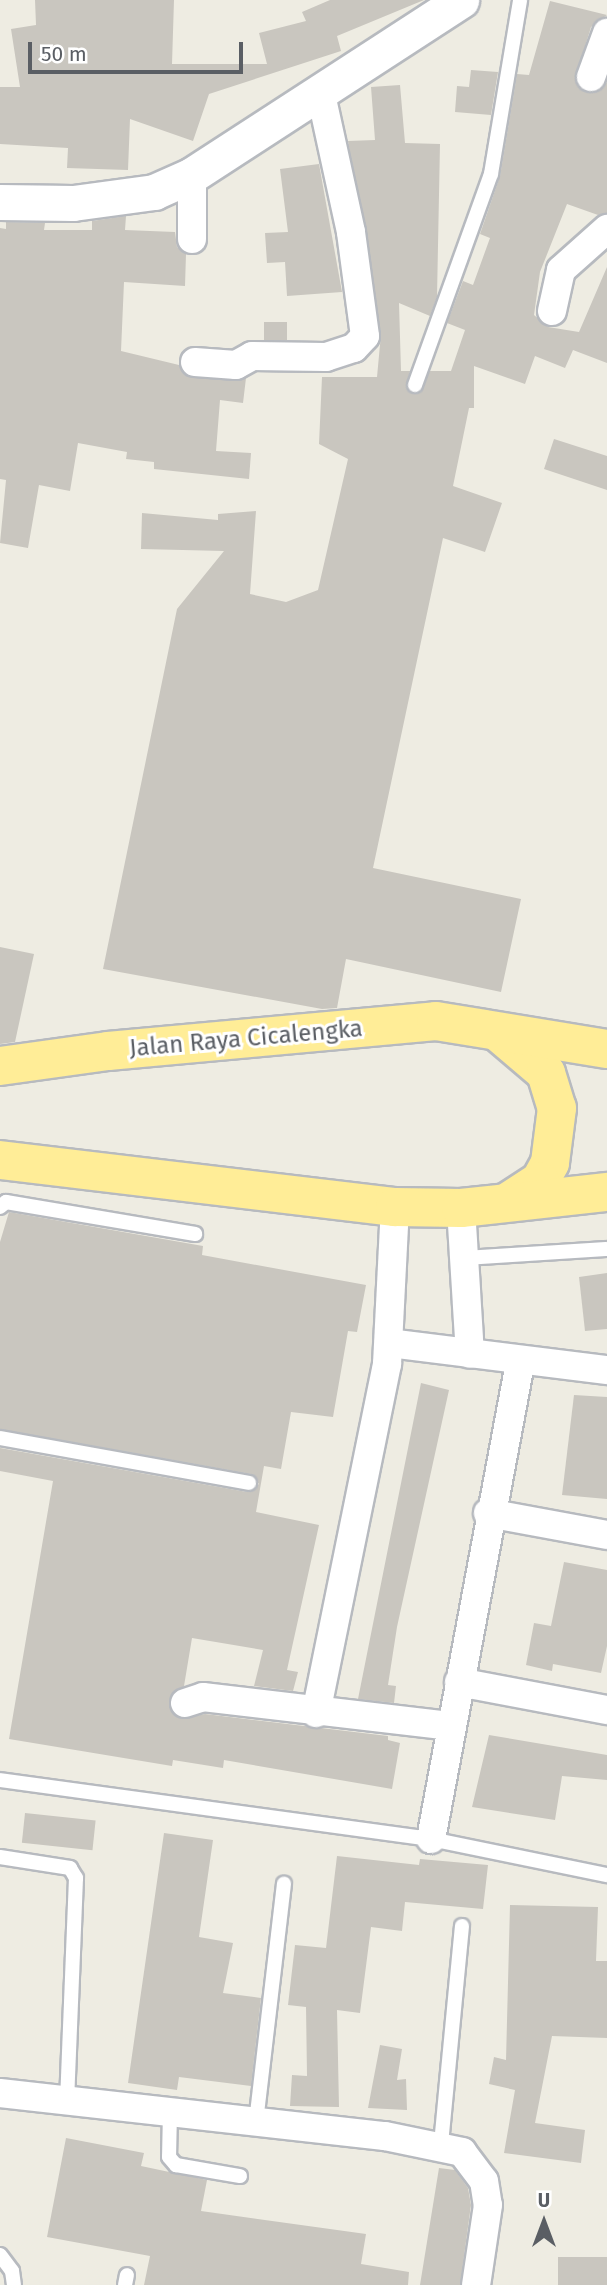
<!DOCTYPE html>
<style>
body{margin:0}
#map{position:relative;width:607px;height:2285px;overflow:hidden;background:#eeece2;font-family:"Fira Sans",sans-serif}
div>[style]{position:absolute}
[style*='--x']{left:calc(var(--x)*1px);top:calc(var(--y)*1px);width:calc(var(--w)*1px);rotate:calc(var(--a)*1deg)}
.building>*{inset:0;background:#c9c6bf;transform-origin:0 0}
.roads{filter:drop-shadow(2px 0 #b7babf) drop-shadow(-2px 0 #b7babf) drop-shadow(0 2px #b7babf) drop-shadow(0 -2px #b7babf)}
.service>*{height:14px;margin:-7px;padding:0 7px;transform-origin:7px;border-radius:7px;background:#fff}
.minor>*{height:28px;margin:-14px;padding:0 14px;transform-origin:14px;border-radius:14px;background:#fff}
.tertiary>*{height:35px;margin:-17.5px;padding:0 17.5px;transform-origin:17.5px;border-radius:17.5px;background:#fff}
.trunk>*{height:38px;margin:-19px;padding:0 19px;transform-origin:19px;border-radius:19px;background:#ffed97}
span{translate:-50% -50%;white-space:nowrap;text-align:center;line-height:1.15;-webkit-text-stroke:6px #fff;paint-order:stroke}
.street-label{font-size:24px;color:#5a5e64}
.north{position:absolute;left:509px;top:2187px;width:70px;height:70px;-webkit-text-stroke:5px #fff;paint-order:stroke;rotate:0deg;font-size:19px;font-weight:700;line-height:28px;text-align:center;color:#5a5e64}
.north::after{content:'';display:block;margin:auto;width:24px;height:32px;background:#5a5e64;clip-path:polygon(50% 0,100% 100%,50% 72%,0 100%)}
.scale{position:absolute;left:28px;top:42px;width:215px;height:32px;box-sizing:border-box;border:4px solid #5a5e64;border-top:0;padding-left:9px;font-size:21px;line-height:24px;white-space:nowrap;color:#5a5e64;-webkit-text-stroke:5px #fff;paint-order:stroke}
</style>
<div id="map">
<div class="building">
<div style="clip-path:polygon(35px 0,174px 0,172px 64px,267px 64px,259px 33px,306px 21px,302px 12px,330px 0,424px 0,337px 36px,341px 51px,209px 94px,193px 141px,130px 119px,128px 170px,67px 168px,68px 148px,0 144px,0 87px,20px 87px,11px 29px,36px 25px)"></div>
<div style="clip-path:polygon(550px 1px,607px 15px,591px 27px,575px 79px,579px 88px,593px 93px,607px 82px,607px 213px,598px 215px,567px 204px,540px 272px,534px 315px,548px 327px,579px 332px,607px 267px,607px 363px,573px 350px,565px 368px,535px 356px,525px 384px,474px 366px,474px 408px,469px 408px,453px 486px,502px 503px,485px 552px,443px 538px,373px 868px,521px 899px,501px 992px,346px 959px,337px 1008px,322px 1009px,103px 969px,177px 609px,224px 551px,141px 549px,142px 513px,218px 520px,218px 514px,256px 511px,250px 594px,286px 602px,318px 590px,348px 459px,319px 444px,322px 377px,377px 377px,381px 334px,348px 141px,375px 140px,371px 87px,400px 85px,405px 143px,440px 144px,437px 297px,430px 316px,399px 303px,401px 371px,410px 371px,406px 387px,417px 394px,430px 371px,451px 371px,465px 330px,447px 323px,463px 281px,473px 285px,490px 238px,480px 234px,500px 176px,517px 74px,529px 75px)"></div>
<div style="clip-path:polygon(471px 70px,498px 72px,491px 115px,455px 112px,457px 86px,469px 87px)"></div>
<div style="clip-path:polygon(319px 164px,342px 292px,287px 296px,285px 262px,267px 263px,265px 233px,288px 232px,280px 169px)"></div>
<div style="clip-path:polygon(126px 216px,125px 230px,175px 232px,177px 247px,186px 254px,185px 286px,124px 282px,121px 351px,179px 365px,193px 378px,246px 378px,243px 403px,220px 400px,216px 451px,251px 453px,249px 479px,154px 469px,154px 462px,126px 459px,127px 452px,78px 443px,70px 491px,39px 485px,28px 548px,0 543px,6px 480px,0 479px,0 228px,6px 229px,6px 222px,45px 223px,44px 230px,92px 230px,92px 221px)"></div>
<div style="left:264px;top:322px;width:23px;height:18px"></div>
<div style="clip-path:polygon(554px 439px,607px 456px,607px 490px,544px 469px)"></div>
<div style="clip-path:polygon(0 947px,34px 954px,15px 1042px,0 1044px)"></div>
<div style="clip-path:polygon(9px 1212px,203px 1246px,202px 1255px,366px 1285px,357px 1332px,348px 1331px,333px 1417px,291px 1412px,281px 1469px,264px 1466px,256px 1512px,319px 1525px,287px 1670px,298px 1672px,293px 1691px,254px 1686px,263px 1650px,192px 1638px,184px 1686px,169px 1700px,174px 1715px,182px 1719px,205px 1714px,388px 1736px,388px 1740px,400px 1743px,392px 1789px,224px 1760px,223px 1768px,173px 1760px,172px 1766px,9px 1739px,53px 1481px,0 1471px,0 1448px,247px 1492px,259px 1484px,251px 1474px,0 1429px,0 1242px)"></div>
<div style="clip-path:polygon(607px 1273px,607px 1329px,585px 1331px,579px 1277px)"></div>
<div style="clip-path:polygon(421px 1383px,449px 1390px,397px 1627px,388px 1685px,396px 1686px,394px 1703px,358px 1699px)"></div>
<div style="clip-path:polygon(574px 1395px,607px 1397px,607px 1499px,562px 1495px)"></div>
<div style="clip-path:polygon(564px 1562px,607px 1570px,607px 1646px,601px 1673px,553px 1664px,552px 1671px,526px 1665px,534px 1623px,551px 1626px)"></div>
<div style="clip-path:polygon(489px 1735px,607px 1755px,607px 1780px,562px 1776px,555px 1820px,472px 1807px)"></div>
<div style="left:25px;top:1813px;width:71px;height:30px;rotate:6deg"></div>
<div style="clip-path:polygon(164px 1833px,213px 1840px,199px 1937px,233px 1943px,223px 1993px,261px 1998px,251px 2086px,179px 2077px,177px 2090px,128px 2083px)"></div>
<div style="clip-path:polygon(337px 1856px,419px 1865px,420px 1859px,488px 1865px,483px 1909px,405px 1902px,402px 1931px,371px 1927px,360px 2013px,337px 2010px,339px 2107px,290px 2106px,292px 2075px,307px 2076px,306px 2007px,288px 2005px,295px 1945px,326px 1948px)"></div>
<div style="clip-path:polygon(510px 1905px,598px 1907px,596px 1961px,607px 1961px,607px 2038px,552px 2036px,535px 2123px,585px 2130px,581px 2163px,504px 2153px,515px 2090px,489px 2084px,494px 2057px,506px 2060px)"></div>
<div style="clip-path:polygon(380px 2045px,402px 2049px,397px 2080px,406px 2079px,407px 2110px,368px 2108px)"></div>
<div style="clip-path:polygon(66px 2138px,144px 2153px,141px 2166px,207px 2180px,201px 2211px,366px 2234px,361px 2264px,409px 2272px,408px 2285px,144px 2285px,150px 2256px,47px 2237px)"></div>
<div style="clip-path:polygon(439px 2168px,455px 2170px,468px 2188px,471px 2205px,460px 2285px,420px 2285px)"></div>
<div style="left:607px;top:2257px;width:28px;height:49px;rotate:90deg"></div>
</div>
<div class="roads">
<div class="service">
<div style="--x:415;--y:385;--w:224;--a:-70.2"></div>
<div style="--x:491;--y:174;--w:176;--a:-80.5"></div>
<div style="--x:0;--y:1207;--w:8;--a:-40"></div>
<div style="--x:6;--y:1202;--w:192;--a:9.6"></div>
<div style="--x:464;--y:1258;--w:143;--a:-3.6"></div>
<div style="--x:0;--y:1438;--w:253;--a:10.2"></div>
<div style="--x:0;--y:1780;--w:435;--a:7.8"></div>
<div style="--x:431;--y:1839;--w:180;--a:11.6"></div>
<div style="--x:0;--y:1857;--w:71;--a:8.9"></div>
<div style="--x:70;--y:1868;--w:12;--a:59"></div>
<div style="--x:76;--y:1878;--w:223;--a:92.3"></div>
<div style="--x:170;--y:2111;--w:46;--a:91.2"></div>
<div style="--x:169;--y:2157;--w:11;--a:49"></div>
<div style="--x:176;--y:2165;--w:65;--a:9.8"></div>
<div style="--x:256;--y:2122;--w:240;--a:-83.3"></div>
<div style="--x:441;--y:2144;--w:219;--a:-84.5"></div>
<div style="--x:0;--y:2255;--w:20;--a:53"></div>
<div style="--x:12;--y:2271;--w:14;--a:82"></div>
<div style="--x:125;--y:2285;--w:10;--a:-79"></div>
</div>
<div class="minor">
<div style="--x:591;--y:77;--w:47;--a:-70"></div>
<div style="--x:192;--y:175;--w:64;--a:90"></div>
<div style="--x:552;--y:311;--w:42;--a:-77.6"></div>
<div style="--x:561;--y:270;--w:62;--a:-41.7"></div>
<div style="--x:195;--y:362;--w:41;--a:4.2"></div>
<div style="--x:236;--y:365;--w:18;--a:-29"></div>
<div style="--x:252;--y:356;--w:74;--a:0.8"></div>
<div style="--x:326;--y:357;--w:29;--a:-18"></div>
<div style="--x:354;--y:348;--w:16;--a:-47"></div>
<div style="--x:365;--y:336;--w:105;--a:-97.7"></div>
<div style="--x:351;--y:232;--w:145;--a:-102.3"></div>
<div style="--x:461;--y:1208;--w:146;--a:86.5"></div>
<div style="--x:390;--y:1343;--w:219;--a:7.1"></div>
<div style="--x:488;--y:1513;--w:121;--a:10.5"></div>
<div style="--x:459;--y:1682;--w:151;--a:10.7"></div>
<div style="--x:185;--y:1703;--w:19;--a:-18"></div>
<div style="--x:203;--y:1697;--w:248;--a:6.7"></div>
<div style="--x:316;--y:1713;--w:356;--a:-78.5"></div>
<div style="--x:387;--y:1364;--w:157;--a:-87.1"></div>
<div style="--x:431;--y:1839;--w:485;--a:-79.4"></div>
<div style="--x:0;--y:2093;--w:387;--a:6.4"></div>
<div style="--x:385;--y:2136;--w:79;--a:11.7"></div>
<div style="--x:462;--y:2152;--w:36;--a:53"></div>
<div style="--x:484;--y:2181;--w:24;--a:81"></div>
<div style="--x:488;--y:2205;--w:81;--a:98.5"></div>
</div>
<div class="tertiary">
<div style="--x:0;--y:202;--w:73;--a:0.8"></div>
<div style="--x:73;--y:203;--w:82;--a:-7.7"></div>
<div style="--x:154;--y:192;--w:42;--a:-24.1"></div>
<div style="--x:192;--y:175;--w:321;--a:-33"></div>
</div>
<div class="trunk">
<div style="--x:498;--y:1032;--w:63;--a:40.5"></div>
<div style="--x:546;--y:1073;--w:37;--a:73"></div>
<div style="--x:557;--y:1108;--w:55;--a:97.3"></div>
<div style="--x:550;--y:1163;--w:21;--a:119"></div>
<div style="--x:540;--y:1181;--w:38;--a:147"></div>
<div style="--x:0;--y:1066;--w:109;--a:-7.9"></div>
<div style="--x:108;--y:1051;--w:329;--a:-5.2"></div>
<div style="--x:436;--y:1021;--w:173;--a:9.3"></div>
<div style="--x:0;--y:1160;--w:398;--a:6.8"></div>
<div style="--x:395;--y:1207;--w:66;--a:0.9"></div>
<div style="--x:461;--y:1208;--w:147;--a:-6.3"></div>
</div>
</div>
<div class="street-label">
<span style="left:246px;top:1039px;rotate:-5deg">Jalan Raya Cicalengka</span>
</div>
<div class="north">U</div>
<div class="scale">50 m</div>
</div>
